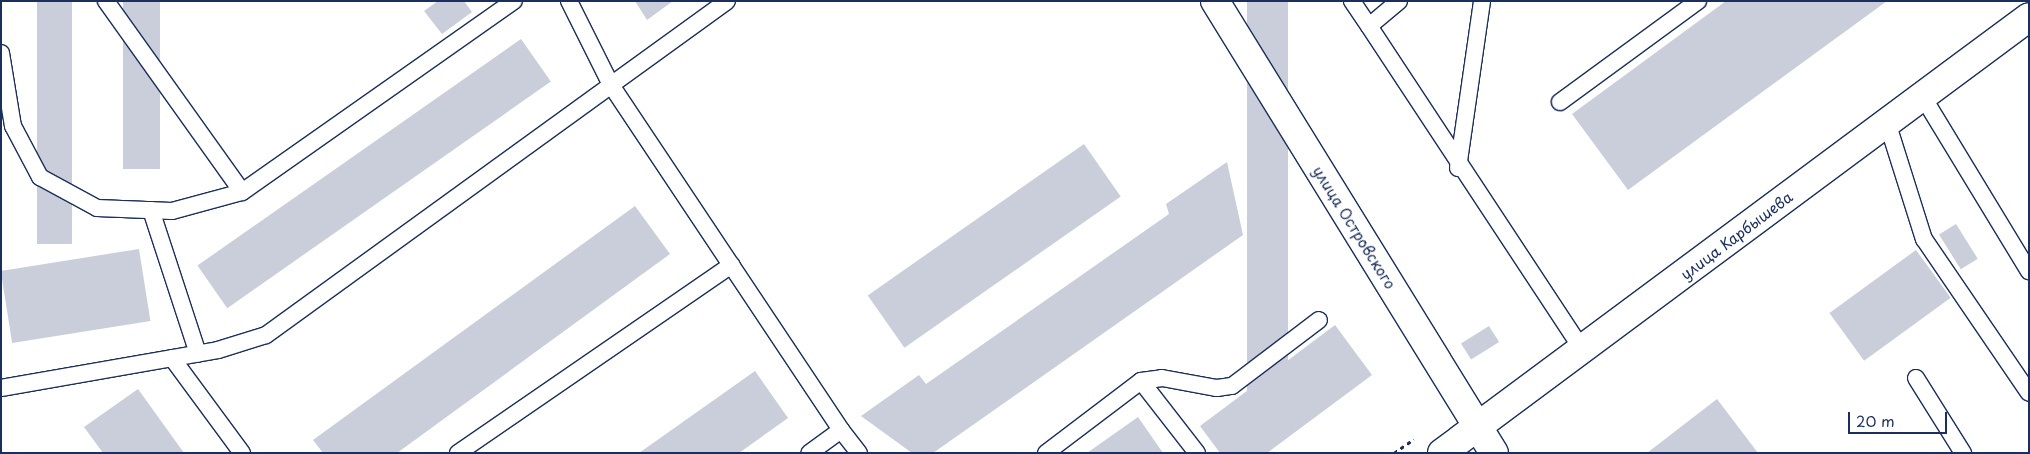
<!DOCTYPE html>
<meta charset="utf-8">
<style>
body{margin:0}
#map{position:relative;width:2030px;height:454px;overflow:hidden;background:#fff;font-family:"Playpen Sans",sans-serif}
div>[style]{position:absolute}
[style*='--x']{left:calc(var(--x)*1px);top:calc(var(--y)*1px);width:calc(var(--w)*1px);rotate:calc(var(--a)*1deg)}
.building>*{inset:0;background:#caceda;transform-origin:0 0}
.path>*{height:3px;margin-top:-1.5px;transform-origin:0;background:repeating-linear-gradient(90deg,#1b2f5e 0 4px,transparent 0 8px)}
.roads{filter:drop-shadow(1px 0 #1b2f5e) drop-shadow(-1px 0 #1b2f5e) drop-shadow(0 1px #1b2f5e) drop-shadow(0 -1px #1b2f5e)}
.service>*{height:16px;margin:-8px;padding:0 8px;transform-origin:8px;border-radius:8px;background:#fff}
.minor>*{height:28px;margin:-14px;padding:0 14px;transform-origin:14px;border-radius:14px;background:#fff}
.tertiary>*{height:28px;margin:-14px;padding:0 14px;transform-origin:14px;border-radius:14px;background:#fff}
span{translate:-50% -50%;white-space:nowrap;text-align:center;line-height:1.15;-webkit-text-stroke:4.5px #fff;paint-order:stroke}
.street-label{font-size:15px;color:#1b2f5e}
.frame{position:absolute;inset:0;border:2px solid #1b2f5e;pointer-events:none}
.scale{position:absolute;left:1848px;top:412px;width:99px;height:22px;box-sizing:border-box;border:2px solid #1b2f5e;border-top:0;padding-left:6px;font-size:15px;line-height:18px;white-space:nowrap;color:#1b2f5e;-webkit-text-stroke:4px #fff;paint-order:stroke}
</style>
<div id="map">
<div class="building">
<div style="left:37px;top:1px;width:35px;height:243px"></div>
<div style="left:123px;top:1px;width:37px;height:168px"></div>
<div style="clip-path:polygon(438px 1px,464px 1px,472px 12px,442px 34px,424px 11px)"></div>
<div style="clip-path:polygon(635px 1px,673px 1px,647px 20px)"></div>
<div style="left:1247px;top:1px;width:41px;height:393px"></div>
<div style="clip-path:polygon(1726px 1px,1887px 1px,1628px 190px,1572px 114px)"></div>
<div style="left:521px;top:39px;width:52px;height:395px;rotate:55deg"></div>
<div style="left:1084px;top:144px;width:64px;height:264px;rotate:55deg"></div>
<div style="clip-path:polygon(1227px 162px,1243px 235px,933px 453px,912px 453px,861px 416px,919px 375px,926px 384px,1169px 214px,1166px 204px)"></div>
<div style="clip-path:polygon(635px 206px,670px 254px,397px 453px,323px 453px,313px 440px)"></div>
<div style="left:1956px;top:224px;width:41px;height:20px;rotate:58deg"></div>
<div style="left:139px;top:249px;width:73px;height:140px;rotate:81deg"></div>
<div style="left:1916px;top:250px;width:59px;height:107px;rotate:54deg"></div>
<div style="clip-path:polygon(1335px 325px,1372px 375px,1267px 453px,1220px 453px,1200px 426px)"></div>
<div style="left:1489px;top:326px;width:19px;height:33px;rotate:58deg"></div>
<div style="clip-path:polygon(755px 371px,788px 418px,739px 453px,639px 453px)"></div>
<div style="clip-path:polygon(138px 389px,184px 453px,103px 453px,84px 427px)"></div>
<div style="clip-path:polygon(1717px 399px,1758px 453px,1647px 453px)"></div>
<div style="clip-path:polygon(1138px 417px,1163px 453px,1087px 453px)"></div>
</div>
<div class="path">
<div style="--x:1394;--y:453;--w:24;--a:-35"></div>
</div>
<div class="roads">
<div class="service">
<div style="--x:106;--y:1;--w:234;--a:54.5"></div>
<div style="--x:569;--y:1;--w:94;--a:63.4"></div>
<div style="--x:611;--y:85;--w:143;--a:-35.9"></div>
<div style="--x:1352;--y:1;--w:30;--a:56"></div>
<div style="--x:1399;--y:1;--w:39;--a:140"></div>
<div style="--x:1369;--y:26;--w:387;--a:56.6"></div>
<div style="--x:1;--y:53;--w:74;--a:80.7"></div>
<div style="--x:13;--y:126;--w:58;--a:62.1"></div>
<div style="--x:40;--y:177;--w:65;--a:28.5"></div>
<div style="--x:97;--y:208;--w:75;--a:2.3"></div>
<div style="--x:172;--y:211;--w:73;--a:-15.2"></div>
<div style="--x:242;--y:192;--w:332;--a:-35.1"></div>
<div style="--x:1923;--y:97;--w:204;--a:58.7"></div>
<div style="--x:1560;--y:102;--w:171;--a:-36.2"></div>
<div style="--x:1887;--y:122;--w:123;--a:72.5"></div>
<div style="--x:1924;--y:239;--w:186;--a:55.7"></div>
<div style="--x:1458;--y:168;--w:169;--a:-81.8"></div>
<div style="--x:151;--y:210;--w:151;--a:71.9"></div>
<div style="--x:172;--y:358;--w:118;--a:53.6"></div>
<div style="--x:1916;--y:378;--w:89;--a:57.9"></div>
<div style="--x:1141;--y:381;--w:91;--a:52.1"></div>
<div style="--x:1;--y:388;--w:220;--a:-9.9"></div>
<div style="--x:218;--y:350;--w:50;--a:-17.4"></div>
<div style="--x:266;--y:335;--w:426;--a:-35.9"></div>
<div style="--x:611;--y:85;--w:415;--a:56.3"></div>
<div style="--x:841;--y:430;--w:39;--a:144"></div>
<div style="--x:841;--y:430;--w:29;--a:52"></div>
<div style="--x:458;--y:453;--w:332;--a:-34.5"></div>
<div style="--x:1046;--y:453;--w:119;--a:-37.2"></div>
<div style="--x:1141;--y:381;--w:21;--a:-8"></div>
<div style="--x:1162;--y:378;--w:56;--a:10.3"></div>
<div style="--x:1217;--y:388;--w:15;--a:-8"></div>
<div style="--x:1232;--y:386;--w:109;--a:-37.2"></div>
</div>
<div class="minor">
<div style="--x:1215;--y:1;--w:531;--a:58.31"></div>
</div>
<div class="tertiary">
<div style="--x:1442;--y:453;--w:731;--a:-36.6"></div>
</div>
</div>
<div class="street-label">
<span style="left:1355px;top:227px;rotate:58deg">улица Островского</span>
<span style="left:1736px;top:235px;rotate:-37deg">улица Карбышева</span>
</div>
<div class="frame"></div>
<div class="scale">20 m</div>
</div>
